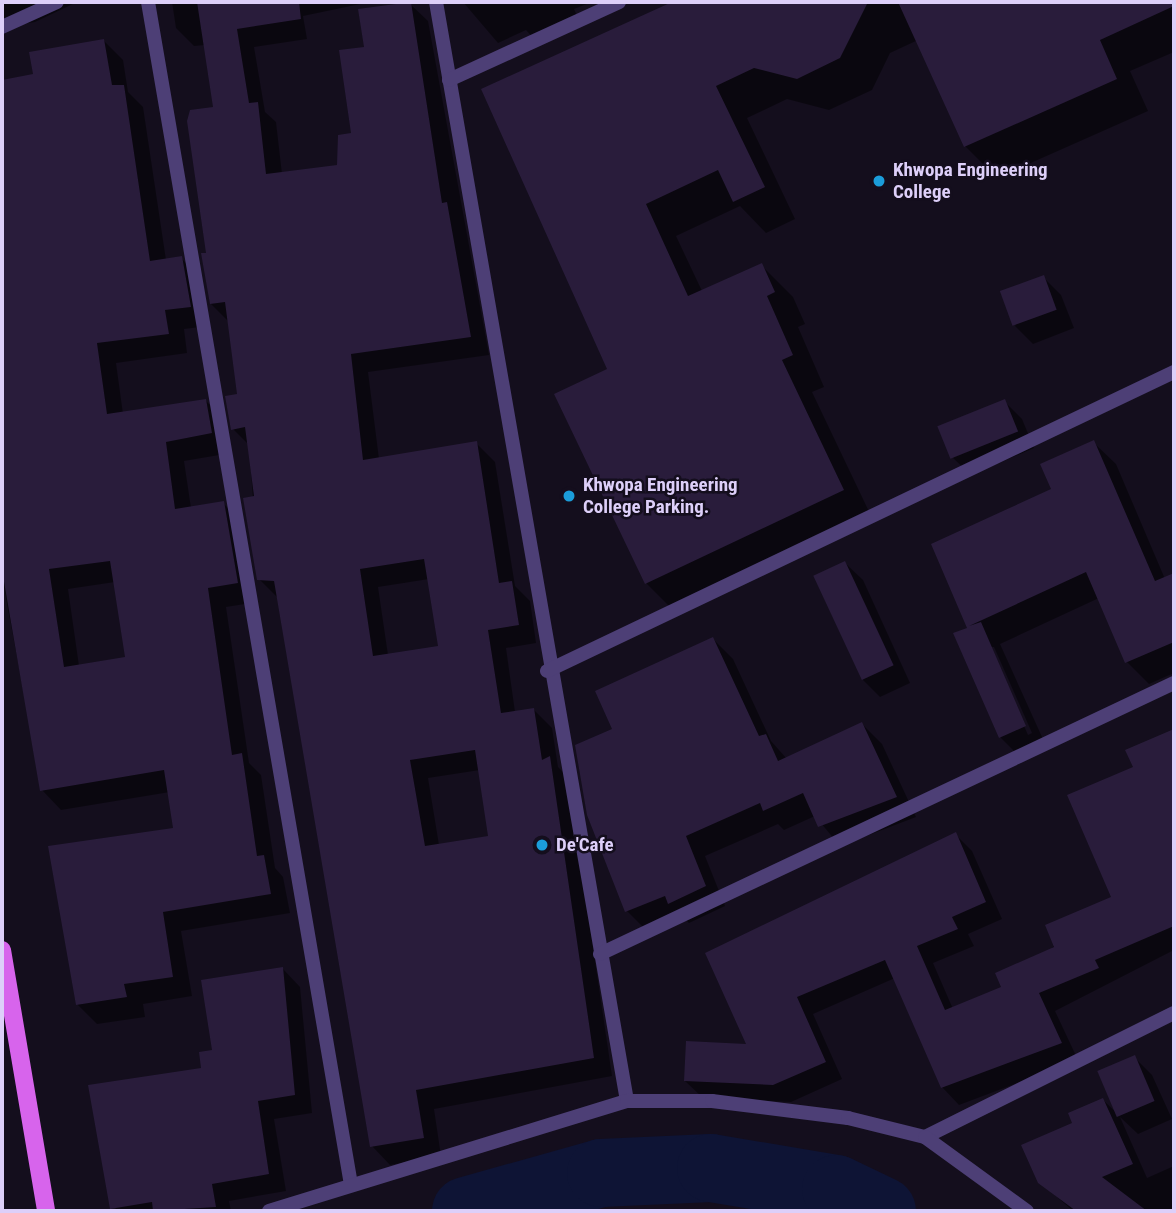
<!DOCTYPE html>
<style>
body{margin:0}
#map{position:relative;width:1176px;height:1213px;overflow:hidden;background:#140e1d;font-family:"Roboto Condensed",sans-serif}
div>[style]{position:absolute}
[style*='--x']{left:calc(var(--x)*1px);top:calc(var(--y)*1px);width:calc(var(--w)*1px);rotate:calc(var(--a)*1deg)}
.shadow>*{inset:0;background:#0007}
.river>*{height:68px;margin:-34px;padding:0 34px;transform-origin:34px;border-radius:34px;background:#0e1435}
.building>*{inset:0;background:#291c3b;transform-origin:0 0}
.street>*{height:14px;margin:-7px;padding:0 7px;transform-origin:7px;border-radius:7px;background:#4d3f76}
.primary>*{height:18px;margin:-9px;padding:0 9px;transform-origin:9px;border-radius:9px;background:#d764ec}
.dots>*{width:19px;height:19px;translate:-50% -50%;box-sizing:border-box;border:4px solid #140e1d;border-radius:50%}
span{translate:-50% -50%;white-space:nowrap;text-align:center;line-height:1.15;-webkit-text-stroke:5px #140e1d;paint-order:stroke}
.poi-label{font-size:19px;color:#ddcff9;font-weight:700}
.left{translate:0 -50%;text-align:left}
.frame{position:absolute;inset:0;border:4px solid #ddcff9;pointer-events:none}
</style>
<div id="map">
<div class="shadow">
<div style="clip-path:polygon(2px 2px,77px 2px,35px 22px,2px 27px)"></div>
<div style="clip-path:polygon(evenodd,172px 2px,370px 2px,303px 16px,307px 39px,254px 47px,265px 112px,276px 122px,282px 174px,338px 167px,353px 135px,366px 48px,409px 3px,428px 21px,489px 355px,368px 372px,379px 459px,476px 443px,495px 462px,515px 586px,530px 601px,536px 643px,506px 648px,515px 712px,534px 710px,552px 728px,558px 767px,568px 777px,612px 1076px,434px 1109px,441px 1156px,390px 1165px,372px 1146px,278px 598px,259px 579px,249px 445px,233px 429px,239px 395px,229px 322px,211px 304px,215px 109px,205px 45px,194px 46px,176px 28px,172px 2px,429px 579px,440px 647px,388px 655px,378px 587px,429px 579px,172px 2px,480px 770px,490px 837px,439px 845px,428px 778px,480px 770px)"></div>
<div style="clip-path:polygon(463px 2px,592px 2px,574px 9px,579px 20px,535px 40px,526px 30px,498px 43px)"></div>
<div style="clip-path:polygon(676px 2px,1174px 2px,1174px 52px,1130px 71px,1148px 111px,997px 178px,965px 146px,918px 40px,890px 53px,872px 90px,829px 110px,787px 99px,747px 118px,795px 219px,766px 233px,740px 206px,676px 236px,702px 291px,761px 265px,793px 297px,805px 324px,798px 327px,824px 387px,812px 392px,874px 522px,678px 615px,646px 583px,609px 370px,483px 90px)"></div>
<div style="clip-path:polygon(evenodd,104px 41px,123px 60px,128px 92px,143px 107px,166px 260px,181px 258px,201px 278px,209px 326px,184px 329px,187px 353px,116px 363px,123px 414px,206px 401px,225px 420px,231px 453px,184px 461px,191px 508px,223px 503px,243px 523px,257px 602px,226px 607px,249px 763px,261px 775px,275px 868px,283px 877px,290px 913px,181px 931px,192px 996px,143px 1004px,145px 1017px,97px 1024px,77px 1004px,175px 829px,170px 792px,61px 810px,42px 790px,2px 577px,2px 84px,35px 75px,104px 41px,115px 582px,127px 658px,79px 666px,68px 589px,115px 582px)"></div>
<div style="clip-path:polygon(1043px 277px,1061px 295px,1074px 328px,1033px 344px,1015px 326px)"></div>
<div style="clip-path:polygon(1004px 401px,1022px 419px,1034px 448px,971px 475px,953px 458px)"></div>
<div style="clip-path:polygon(evenodd,1094px 443px,1116px 464px,1165px 579px,1174px 575px,1174px 673px,1149px 684px,1127px 662px,1099px 598px,1000px 644px,1047px 748px,1022px 759px,1000px 737px,969px 628px,934px 545px,1053px 490px,1094px 443px,990px 647px,994px 647px,1032px 733px,1028px 735px,990px 647px)"></div>
<div style="clip-path:polygon(845px 563px,863px 580px,910px 683px,880px 697px,863px 680px)"></div>
<div style="clip-path:polygon(713px 639px,733px 659px,771px 741px,787px 759px,862px 724px,882px 744px,916px 817px,840px 846px,815px 816px,784px 830px,778px 824px,705px 856px,725px 906px,689px 923px,683px 917px,647px 931px,627px 911px,615px 730px)"></div>
<div style="clip-path:polygon(1174px 731px,1174px 950px,1055px 1011px,1078px 1060px,959px 1105px,942px 1087px,895px 978px,813px 1014px,842px 1079px,791px 1102px,703px 1098px,685px 1081px,749px 1046px,955px 834px,972px 851px,1002px 919px,968px 934px,974px 946px,933px 963px,953px 1009px,1003px 988px,1113px 898px,1135px 768px,1128px 751px)"></div>
<div style="clip-path:polygon(283px 969px,300px 987px,312px 1113px,274px 1119px,286px 1191px,229px 1201px,231px 1211px,114px 1211px,214px 1051px)"></div>
<div style="clip-path:polygon(1134px 1057px,1152px 1075px,1172px 1119px,1138px 1134px,1120px 1117px,1147px 1178px,1174px 1166px,1174px 1211px,1073px 1211px,1040px 1182px,1074px 1124px,1103px 1100px,1120px 1116px)"></div>
</div>
<div class="river">
<div style="--x:466;--y:1211;--w:140;--a:-15.7"></div>
<div style="--x:601;--y:1173;--w:110;--a:-2.6"></div>
<div style="--x:711;--y:1168;--w:127;--a:9.5"></div>
<div style="--x:836;--y:1189;--w:51;--a:25.6"></div>
</div>
<div class="building">
<div style="clip-path:polygon(evenodd,197px 2px,299px 2px,301px 19px,237px 29px,249px 103px,258px 102px,266px 174px,337px 165px,338px 135px,351px 133px,339px 50px,364px 47px,358px 9px,411px 2px,442px 203px,447px 202px,471px 337px,351px 354px,363px 460px,477px 441px,499px 583px,512px 581px,519px 625px,488px 630px,501px 713px,534px 708px,542px 760px,550px 756px,594px 1058px,416px 1090px,424px 1138px,370px 1147px,274px 581px,257px 580px,243px 498px,254px 496px,245px 427px,231px 430px,225px 396px,237px 394px,225px 302px,210px 304px,201px 253px,206px 253px,187px 121px,190px 110px,213px 107px,197px 2px,424px 559px,438px 646px,373px 656px,360px 569px,424px 559px,197px 2px,475px 750px,488px 836px,425px 846px,410px 760px,475px 750px)"></div>
<div style="clip-path:polygon(672px 2px,868px 2px,840px 58px,797px 79px,754px 68px,716px 86px,765px 187px,733px 202px,718px 170px,646px 204px,688px 296px,762px 263px,775px 292px,767px 296px,793px 355px,782px 360px,844px 490px,645px 584px,554px 394px,607px 369px,481px 89px)"></div>
<div style="clip-path:polygon(898px 2px,1174px 2px,1174px 6px,1100px 40px,1117px 79px,964px 147px)"></div>
<div style="clip-path:polygon(evenodd,104px 39px,112px 85px,124px 85px,150px 261px,182px 256px,191px 307px,165px 310px,169px 334px,97px 343px,107px 414px,206px 399px,212px 433px,166px 442px,175px 509px,224px 501px,238px 583px,208px 588px,232px 755px,242px 753px,257px 856px,264px 855px,271px 894px,163px 912px,173px 977px,124px 984px,127px 997px,76px 1005px,48px 846px,173px 828px,164px 770px,40px 791px,2px 570px,2px 80px,33px 74px,29px 52px,104px 39px,110px 561px,125px 657px,64px 667px,49px 569px,110px 561px)"></div>
<div style="left:1044px;top:275px;width:37px;height:47px;rotate:70deg"></div>
<div style="left:1005px;top:399px;width:35px;height:73px;rotate:68deg"></div>
<div style="clip-path:polygon(1094px 440px,1155px 581px,1174px 573px,1174px 642px,1125px 663px,1086px 572px,969px 626px,981px 622px,1026px 726px,999px 738px,953px 633px,967px 628px,931px 544px,1051px 489px,1040px 464px)"></div>
<div style="left:845px;top:561px;width:115px;height:35px;rotate:65deg"></div>
<div style="clip-path:polygon(713px 637px,759px 736px,766px 734px,778px 761px,862px 722px,897px 797px,818px 827px,803px 793px,763px 811px,760px 803px,686px 836px,706px 886px,668px 904px,665px 896px,625px 912px,587px 815px,575px 745px,612px 729px,595px 691px)"></div>
<div style="clip-path:polygon(1174px 729px,1174px 926px,1095px 960px,1099px 968px,1039px 993px,1062px 1043px,941px 1088px,885px 960px,797px 997px,826px 1062px,773px 1085px,684px 1081px,686px 1041px,746px 1044px,705px 953px,956px 832px,986px 902px,952px 917px,958px 929px,917px 946px,945px 1010px,1001px 987px,995px 973px,1054px 947px,1045px 925px,1111px 897px,1067px 795px,1133px 767px,1125px 750px)"></div>
<div style="clip-path:polygon(283px 967px,295px 1095px,258px 1101px,269px 1174px,212px 1184px,216px 1207px,153px 1211px,152px 1202px,110px 1209px,88px 1085px,201px 1068px,199px 1052px,212px 1050px,201px 980px)"></div>
<div style="left:1135px;top:1055px;width:50px;height:41px;rotate:67deg"></div>
<div style="clip-path:polygon(1103px 1098px,1133px 1164px,1102px 1177px,1147px 1211px,1076px 1211px,1038px 1183px,1021px 1145px,1072px 1123px,1068px 1113px)"></div>
</div>
<div class="street">
<div style="--x:148;--y:2;--w:1200;--a:80.26"></div>
<div style="--x:436;--y:2;--w:1115;--a:80.14"></div>
<div style="--x:2;--y:27;--w:60;--a:-24.4"></div>
<div style="--x:449;--y:80;--w:187;--a:-24.6"></div>
<div style="--x:547;--y:671;--w:695;--a:-25.5"></div>
<div style="--x:600;--y:954;--w:635;--a:-25.27"></div>
<div style="--x:925;--y:1137;--w:278;--a:-26.5"></div>
<div style="--x:269;--y:1211;--w:375;--a:-17.1"></div>
<div style="--x:627;--y:1101;--w:85;--a:0"></div>
<div style="--x:712;--y:1101;--w:137;--a:7.1"></div>
<div style="--x:848;--y:1118;--w:79;--a:13.9"></div>
<div style="--x:925;--y:1137;--w:126;--a:36"></div>
</div>
<div class="primary">
<div style="--x:2;--y:950;--w:265;--a:80.4"></div>
</div>
<div class="dots">
<div style="left:879px;top:181px;background:#1b9dda"></div>
<div style="left:569px;top:496px;background:#1b9dda"></div>
<div style="left:542px;top:845px;background:#1b9dda"></div>
</div>
<div class="poi-label">
<span class="left" style="left:893px;top:181px">Khwopa Engineering<br>College</span>
<span class="left" style="left:583px;top:496px">Khwopa Engineering<br>College Parking.</span>
<span class="left" style="left:556px;top:845px">De'Cafe</span>
</div>
<div class="frame"></div>
</div>
